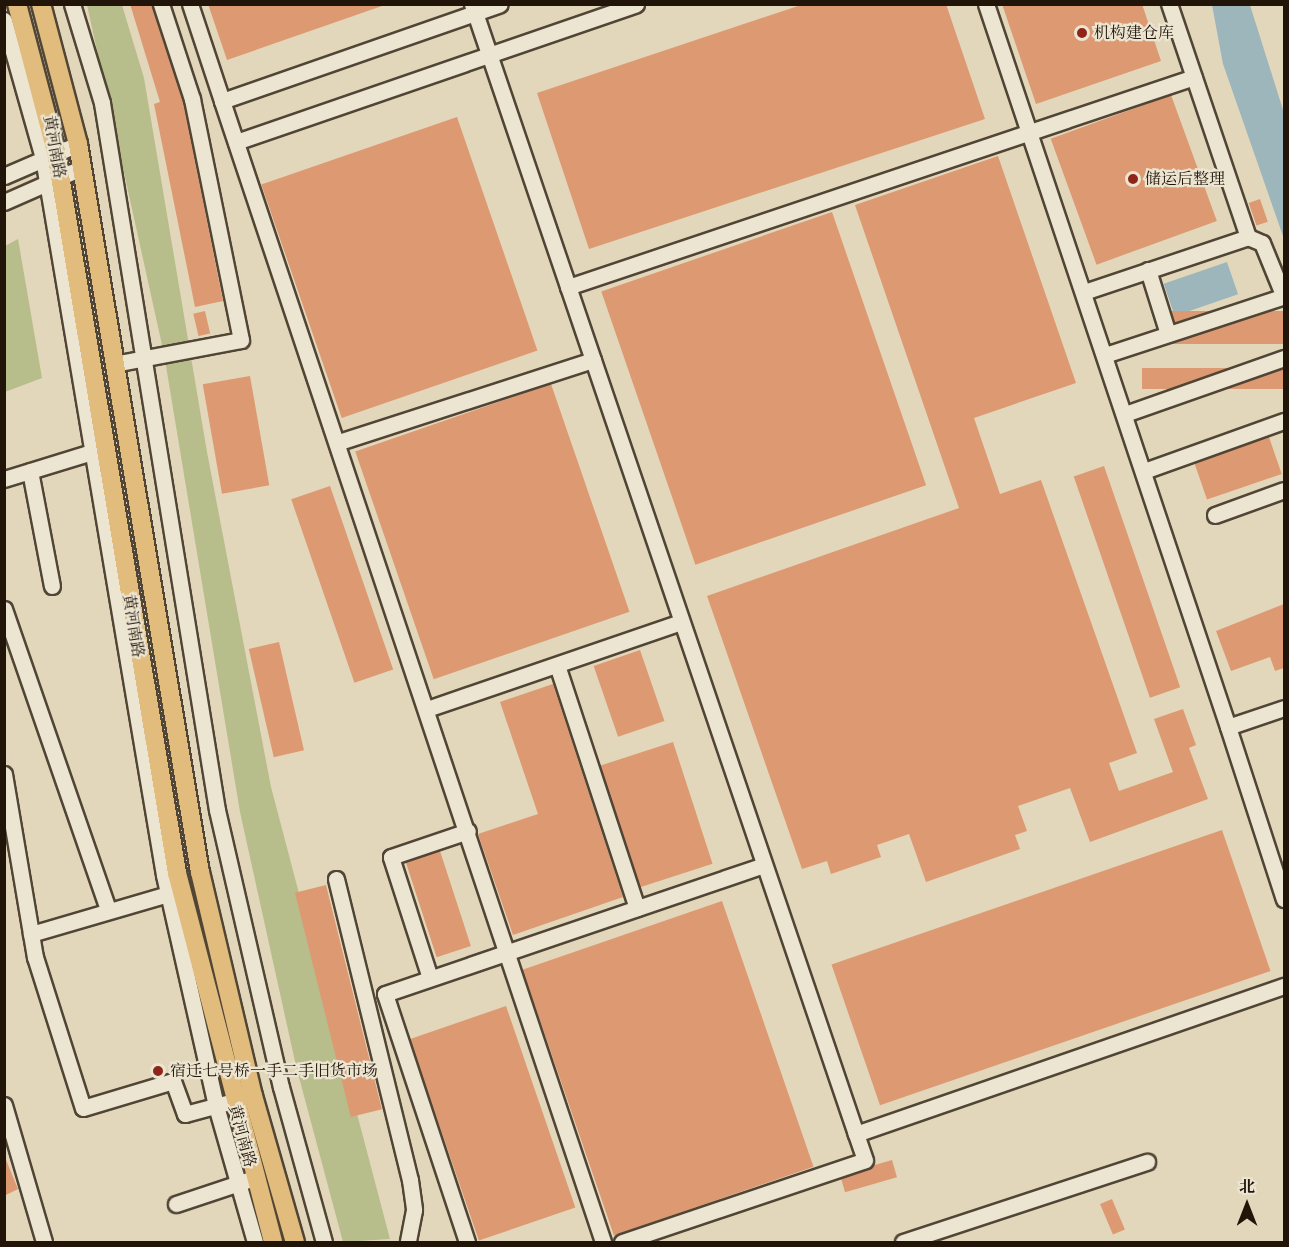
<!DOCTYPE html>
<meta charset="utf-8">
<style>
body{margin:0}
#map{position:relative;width:1289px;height:1247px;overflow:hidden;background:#e2d7ba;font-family:Alegreya,"Noto Serif SC",serif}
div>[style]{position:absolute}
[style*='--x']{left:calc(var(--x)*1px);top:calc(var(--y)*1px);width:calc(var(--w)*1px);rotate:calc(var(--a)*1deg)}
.green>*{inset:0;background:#b8bd8c}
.water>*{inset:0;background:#9cb6bc;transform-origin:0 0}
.building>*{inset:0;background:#dd9971;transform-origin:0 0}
.roads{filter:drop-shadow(2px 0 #514535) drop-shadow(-2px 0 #514535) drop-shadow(0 2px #514535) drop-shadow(0 -2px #514535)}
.minor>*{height:15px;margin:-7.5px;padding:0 7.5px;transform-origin:7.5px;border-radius:7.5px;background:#ece5d2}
.major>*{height:18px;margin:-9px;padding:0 9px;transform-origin:9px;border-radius:9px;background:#e1bc7d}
.dots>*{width:16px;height:16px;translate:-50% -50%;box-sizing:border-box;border:3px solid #ece5d2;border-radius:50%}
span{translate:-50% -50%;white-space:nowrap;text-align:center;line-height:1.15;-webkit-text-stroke:4.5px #ece5d2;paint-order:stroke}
.poi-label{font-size:16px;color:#211409}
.left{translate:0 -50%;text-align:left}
.street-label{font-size:16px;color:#211409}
.frame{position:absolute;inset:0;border:6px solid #211409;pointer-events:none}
.north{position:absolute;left:1217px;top:1175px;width:60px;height:60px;-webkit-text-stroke:4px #ece5d2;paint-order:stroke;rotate:0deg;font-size:16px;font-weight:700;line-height:24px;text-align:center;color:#211409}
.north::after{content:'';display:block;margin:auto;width:21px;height:27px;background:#211409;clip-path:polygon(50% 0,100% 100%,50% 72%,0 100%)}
</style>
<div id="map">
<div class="green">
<div style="clip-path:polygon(87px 5px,122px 5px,144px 78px,207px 452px,271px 787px,390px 1239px,343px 1242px,296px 1066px,240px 812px,164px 354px)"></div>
<div style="clip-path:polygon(18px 239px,42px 378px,5px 392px,5px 246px)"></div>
</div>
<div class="water">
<div style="clip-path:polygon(1212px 5px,1250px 5px,1284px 113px,1284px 239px,1223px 64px)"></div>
<div style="left:1227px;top:262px;width:34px;height:67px;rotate:71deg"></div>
</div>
<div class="building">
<div style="clip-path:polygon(130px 4px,152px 4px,183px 101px,223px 301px,195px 307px,154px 104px,160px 102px)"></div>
<div style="clip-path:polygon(208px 4px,382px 4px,382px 6px,227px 60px)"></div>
<div style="clip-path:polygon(804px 4px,946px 4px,985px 119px,589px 249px,537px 93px)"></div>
<div style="clip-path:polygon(1002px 4px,1142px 4px,1161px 61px,1036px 104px)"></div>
<div style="left:1171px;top:95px;width:134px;height:128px;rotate:70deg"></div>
<div style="left:457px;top:117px;width:247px;height:207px;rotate:71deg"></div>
<div style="clip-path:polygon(998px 156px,1076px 383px,974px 418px,1000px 494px,1041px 480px,1137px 753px,1109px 763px,1119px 791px,1173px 772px,1154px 719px,1183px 709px,1196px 745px,1189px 748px,1208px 799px,1090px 842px,1070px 788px,1018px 806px,1027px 831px,1015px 835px,1020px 849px,926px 882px,909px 834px,877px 845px,881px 857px,831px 874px,827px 861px,802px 869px,707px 596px,959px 508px,855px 205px)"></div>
<div style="left:1260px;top:199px;width:24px;height:12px;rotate:71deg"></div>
<div style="left:832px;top:212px;width:289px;height:244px;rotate:71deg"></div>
<div style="left:205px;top:311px;width:23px;height:12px;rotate:77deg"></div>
<div style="left:1284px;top:311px;width:33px;height:124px;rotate:90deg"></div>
<div style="left:1284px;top:368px;width:21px;height:142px;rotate:90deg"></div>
<div style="left:250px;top:376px;width:111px;height:48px;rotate:80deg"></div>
<div style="left:551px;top:384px;width:241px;height:207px;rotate:71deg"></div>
<div style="left:1269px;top:437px;width:39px;height:79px;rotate:71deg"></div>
<div style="left:1104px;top:466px;width:234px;height:32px;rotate:71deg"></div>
<div style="left:330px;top:486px;width:194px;height:41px;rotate:71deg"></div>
<div style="clip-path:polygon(1284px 604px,1284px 668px,1275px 671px,1270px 657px,1231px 671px,1216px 631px)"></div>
<div style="left:279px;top:642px;width:111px;height:31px;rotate:77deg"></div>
<div style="left:640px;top:650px;width:75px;height:49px;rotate:71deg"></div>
<div style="clip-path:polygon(553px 684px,623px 897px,513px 935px,478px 834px,538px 814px,500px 702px)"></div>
<div style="left:673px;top:742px;width:128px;height:77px;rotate:72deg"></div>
<div style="left:1222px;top:830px;width:149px;height:413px;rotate:71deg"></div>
<div style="left:440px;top:851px;width:100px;height:36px;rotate:72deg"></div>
<div style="left:326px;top:885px;width:231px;height:32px;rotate:76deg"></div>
<div style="left:722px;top:901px;width:281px;height:211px;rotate:71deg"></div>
<div style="left:506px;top:1006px;width:213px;height:102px;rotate:71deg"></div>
<div style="clip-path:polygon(4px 1155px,18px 1189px,4px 1196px)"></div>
<div style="left:892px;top:1160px;width:18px;height:54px;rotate:74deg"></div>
<div style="left:1112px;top:1199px;width:33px;height:13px;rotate:67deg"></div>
</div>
<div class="roads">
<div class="minor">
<div style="--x:72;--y:4;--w:103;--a:73.1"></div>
<div style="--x:102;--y:103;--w:716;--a:80.76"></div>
<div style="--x:217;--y:810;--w:284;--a:77"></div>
<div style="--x:281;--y:1087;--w:161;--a:74.5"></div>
<div style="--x:190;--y:4;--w:102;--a:71.7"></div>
<div style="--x:222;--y:101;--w:294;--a:-19.2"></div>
<div style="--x:472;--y:4;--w:1193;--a:71.23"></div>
<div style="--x:856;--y:1134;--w:453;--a:-19.1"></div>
<div style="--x:986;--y:4;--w:762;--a:71.49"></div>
<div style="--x:4;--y:20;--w:143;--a:74.2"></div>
<div style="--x:43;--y:158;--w:727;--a:80.42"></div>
<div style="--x:164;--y:875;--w:237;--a:77.3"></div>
<div style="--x:216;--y:1106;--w:141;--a:74"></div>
<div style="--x:222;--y:101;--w:1203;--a:71.53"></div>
<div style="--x:236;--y:142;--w:423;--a:-19"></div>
<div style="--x:4;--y:176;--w:81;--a:-23.4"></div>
<div style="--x:4;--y:202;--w:84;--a:-23.8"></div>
<div style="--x:1248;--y:237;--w:15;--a:23"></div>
<div style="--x:1262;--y:243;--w:58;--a:67.8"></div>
<div style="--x:1148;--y:270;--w:67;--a:72.6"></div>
<div style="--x:568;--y:287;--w:660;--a:-18.54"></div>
<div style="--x:1084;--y:292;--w:173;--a:-18.5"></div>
<div style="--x:1248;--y:237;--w:246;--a:-108.7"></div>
<div style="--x:1105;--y:355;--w:188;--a:-18.2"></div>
<div style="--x:114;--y:364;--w:129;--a:-10.7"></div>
<div style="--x:241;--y:340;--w:246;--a:-101.5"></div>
<div style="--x:192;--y:99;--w:100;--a:-108.1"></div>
<div style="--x:1125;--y:414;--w:169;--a:-19.4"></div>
<div style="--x:339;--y:442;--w:267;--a:-17.9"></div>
<div style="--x:30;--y:471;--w:117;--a:79.2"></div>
<div style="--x:1144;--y:471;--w:149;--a:-19.7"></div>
<div style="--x:4;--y:479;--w:98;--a:-17.1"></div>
<div style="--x:1215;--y:515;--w:73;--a:-19.9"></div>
<div style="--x:4;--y:609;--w:318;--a:70.9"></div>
<div style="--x:557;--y:665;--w:256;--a:71.8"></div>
<div style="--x:1284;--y:708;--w:59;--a:161.3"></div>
<div style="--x:1228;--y:727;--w:181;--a:72"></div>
<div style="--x:427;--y:709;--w:268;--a:-18.9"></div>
<div style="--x:4;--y:774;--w:186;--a:80.4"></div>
<div style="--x:35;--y:957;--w:158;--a:72.4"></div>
<div style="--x:83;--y:1108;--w:94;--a:-16.7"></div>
<div style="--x:173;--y:1081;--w:35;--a:70"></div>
<div style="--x:185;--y:1114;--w:42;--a:-15"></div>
<div style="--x:336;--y:879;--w:310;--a:76.2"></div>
<div style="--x:410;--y:1180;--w:30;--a:82"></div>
<div style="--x:414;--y:1210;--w:33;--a:101"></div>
<div style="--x:31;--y:934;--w:153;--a:-16.3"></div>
<div style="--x:430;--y:978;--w:127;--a:-107.9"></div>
<div style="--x:391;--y:857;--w:81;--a:-18.7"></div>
<div style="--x:4;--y:1105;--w:143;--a:73.7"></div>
<div style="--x:176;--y:1204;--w:76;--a:-18.4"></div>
<div style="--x:467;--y:1242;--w:261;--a:-108.3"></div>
<div style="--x:385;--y:994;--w:398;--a:-18.8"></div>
<div style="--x:622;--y:1242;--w:256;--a:-18.6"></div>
<div style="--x:865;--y:1160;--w:28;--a:-109"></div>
<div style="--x:903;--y:1242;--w:257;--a:-18.2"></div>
</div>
<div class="major">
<div style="--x:17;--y:4;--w:153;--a:75.2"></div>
<div style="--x:56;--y:152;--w:731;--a:80.47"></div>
<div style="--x:177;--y:873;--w:381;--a:75.4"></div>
<div style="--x:41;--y:4;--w:145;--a:75.2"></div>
<div style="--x:78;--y:144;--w:738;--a:80.49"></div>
<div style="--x:200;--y:872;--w:230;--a:76.7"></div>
<div style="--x:253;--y:1096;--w:152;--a:74"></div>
</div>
</div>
<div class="dots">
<div style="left:1082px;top:33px;background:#8f2418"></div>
<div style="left:1133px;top:179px;background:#8f2418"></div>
<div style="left:158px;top:1071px;background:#8f2418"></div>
</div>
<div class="poi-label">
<span class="left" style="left:1094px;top:33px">机构建仓库</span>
<span class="left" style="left:1145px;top:179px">储运后整理</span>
<span class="left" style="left:170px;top:1071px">宿迁七号桥一手二手旧货市场</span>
</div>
<div class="street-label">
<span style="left:54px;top:147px;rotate:80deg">黄河南路</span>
<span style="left:133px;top:626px;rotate:81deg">黄河南路</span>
<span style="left:242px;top:1136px;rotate:75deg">黄河南路</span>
</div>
<div class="frame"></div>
<div class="north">北</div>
</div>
